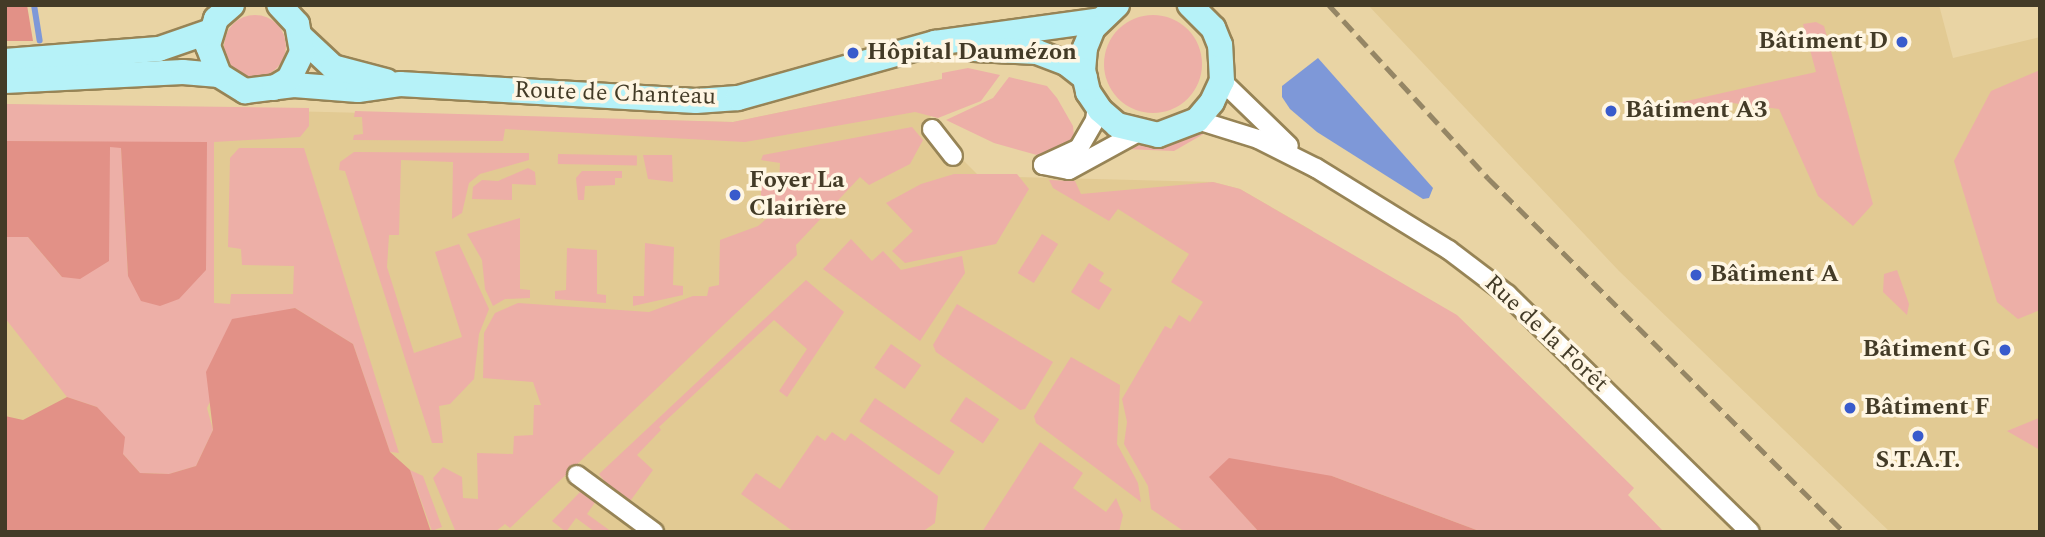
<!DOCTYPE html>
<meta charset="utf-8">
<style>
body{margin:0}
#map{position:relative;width:2045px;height:537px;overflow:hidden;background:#e9d4a4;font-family:Spectral,serif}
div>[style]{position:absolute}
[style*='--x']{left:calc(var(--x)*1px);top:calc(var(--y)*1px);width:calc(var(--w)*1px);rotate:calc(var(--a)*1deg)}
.built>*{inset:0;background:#e2ca93}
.green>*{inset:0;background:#edafa7;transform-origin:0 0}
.round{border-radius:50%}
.forest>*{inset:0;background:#e29187}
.water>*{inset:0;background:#7e98d8}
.stream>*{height:6px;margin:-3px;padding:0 3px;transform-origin:3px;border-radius:3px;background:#7e98d8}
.roads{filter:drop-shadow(2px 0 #978456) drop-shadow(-2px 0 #978456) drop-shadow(0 2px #978456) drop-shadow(0 -2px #978456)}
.street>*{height:18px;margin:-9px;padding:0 9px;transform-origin:9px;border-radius:9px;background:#fff}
.secondary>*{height:24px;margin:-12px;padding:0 12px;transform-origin:12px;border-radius:12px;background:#b6f2f8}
.rail>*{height:5px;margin-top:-2.5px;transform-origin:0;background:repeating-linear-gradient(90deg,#958665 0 14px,transparent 0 21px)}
.dots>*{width:19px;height:19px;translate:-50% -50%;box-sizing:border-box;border:4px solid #fff6e3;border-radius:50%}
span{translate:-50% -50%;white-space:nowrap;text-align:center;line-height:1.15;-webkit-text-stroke:7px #fff6e3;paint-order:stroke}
.poi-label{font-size:24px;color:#433b27;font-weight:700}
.right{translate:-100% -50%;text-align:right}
.left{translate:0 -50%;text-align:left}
.street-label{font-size:24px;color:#433b27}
.frame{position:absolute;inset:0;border:7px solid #433b27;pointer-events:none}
</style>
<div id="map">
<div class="built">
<div style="clip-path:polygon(1368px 5px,1939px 5px,1953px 58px,2040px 37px,2040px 532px,1890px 532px,1619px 271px)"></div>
<div style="clip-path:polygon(943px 79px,928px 125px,979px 176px,1213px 182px,1240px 189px,1313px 231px,1161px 423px,1259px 532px,5px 532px,5px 104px,733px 122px)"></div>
</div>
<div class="green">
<div class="round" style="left:1104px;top:15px;width:98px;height:98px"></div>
<div class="round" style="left:224px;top:15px;width:62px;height:62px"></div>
<div style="clip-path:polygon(1816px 22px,1824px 26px,1873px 204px,1853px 226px,1818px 196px,1779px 109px,1732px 103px,1673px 113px,1669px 105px,1816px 72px,1803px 24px)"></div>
<div style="clip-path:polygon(968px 68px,1000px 75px,981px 101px,938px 118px,915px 112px,745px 142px,505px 129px,503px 141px,353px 140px,354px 135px,363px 134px,362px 117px,354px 117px,355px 111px,733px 122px,942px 79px,942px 73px)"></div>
<div style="clip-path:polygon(2040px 70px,2040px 310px,2018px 319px,1997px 302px,1954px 161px,1991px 91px)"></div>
<div style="clip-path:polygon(1009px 77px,1047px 86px,1057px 98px,1073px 126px,1074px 137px,1066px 147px,1037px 155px,994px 143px,946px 120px,993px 98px)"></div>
<div style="clip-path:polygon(5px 104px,309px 108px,309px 126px,300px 137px,214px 142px,214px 303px,230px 304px,231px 294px,293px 294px,294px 266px,242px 265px,241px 249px,228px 247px,230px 158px,239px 148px,304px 148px,399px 453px,390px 452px,353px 344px,295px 308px,248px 319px,207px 408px,213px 430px,196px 466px,169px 474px,140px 473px,123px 454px,97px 407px,67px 397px,5px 318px,5px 237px,28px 237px,62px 277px,108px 261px,109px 147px,121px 147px,128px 276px,207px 143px,5px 141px)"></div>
<div style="clip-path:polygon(912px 127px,923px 140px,910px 164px,869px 185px,860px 177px,796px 245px,797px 255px,510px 528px,505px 524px,495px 532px,455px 530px,433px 478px,443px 467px,462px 477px,463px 498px,478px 499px,477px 453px,513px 454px,514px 436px,533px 435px,534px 405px,541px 405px,533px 382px,483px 378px,484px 333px,495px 313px,518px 303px,649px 312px,693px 296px,707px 296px,709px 287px,719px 285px,720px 240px,758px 226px,771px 215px,761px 204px,761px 183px,779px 185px,780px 163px,761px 160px,763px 155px)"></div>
<div style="clip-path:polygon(1195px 131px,1207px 132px,1174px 151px,1125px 149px)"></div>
<div style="clip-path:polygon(354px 152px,529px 153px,529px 160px,480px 174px,469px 183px,462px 213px,452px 219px,453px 162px,401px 160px,399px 235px,389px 235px,387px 267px,414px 353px,462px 337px,435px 252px,459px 244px,489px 309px,479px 334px,474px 379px,450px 404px,439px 406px,443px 443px,432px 443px,345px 171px,339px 170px,340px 162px)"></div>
<div style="left:558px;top:154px;width:79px;height:10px;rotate:1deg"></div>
<div style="clip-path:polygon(643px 155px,672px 155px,673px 182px,648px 179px)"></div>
<div style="clip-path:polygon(528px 168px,535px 172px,536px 185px,512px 184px,512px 200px,472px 199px,473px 187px,482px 180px,498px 181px)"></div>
<div style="clip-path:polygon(582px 171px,622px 171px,622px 178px,615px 178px,615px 185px,585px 186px,584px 200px,578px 200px,576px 178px)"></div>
<div style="clip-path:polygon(954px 174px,1017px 174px,1029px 189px,996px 244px,905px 263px,892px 251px,913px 231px,886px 203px,921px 184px)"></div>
<div style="clip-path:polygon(1049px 180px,1075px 181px,1081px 194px,1213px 182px,1240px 189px,1457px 315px,1634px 488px,1628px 495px,1664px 532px,1482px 532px,1332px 476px,1210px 477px,1259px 532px,1185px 532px,1151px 509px,1148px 486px,1124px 444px,1127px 422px,1122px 399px,1165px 326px,1171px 329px,1179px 315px,1190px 322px,1203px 302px,1171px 282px,1189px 254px,1118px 209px,1109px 221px,1053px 188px)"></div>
<div style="clip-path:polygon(520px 218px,520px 289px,530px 290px,530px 298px,505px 299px,493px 306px,485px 289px,482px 260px,467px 234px)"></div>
<div style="left:1042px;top:234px;width:19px;height:46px;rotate:32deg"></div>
<div style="clip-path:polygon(851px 239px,872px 261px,883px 251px,901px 270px,962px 256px,965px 273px,920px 341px,823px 269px)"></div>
<div style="clip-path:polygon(645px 243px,674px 247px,673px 285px,683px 286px,683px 295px,633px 306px,633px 296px,644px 296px)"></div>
<div style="clip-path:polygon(567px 248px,597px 250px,597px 294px,606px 295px,606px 303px,555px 299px,555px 291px,566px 290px)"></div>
<div style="clip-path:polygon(1089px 263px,1104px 273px,1099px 281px,1112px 289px,1099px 310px,1071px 292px)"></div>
<div style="clip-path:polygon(1897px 270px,1909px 304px,1907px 315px,1883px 292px,1884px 274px)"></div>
<div style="clip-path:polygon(806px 280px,844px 312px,787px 397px,779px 391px,807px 349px,774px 320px,659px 427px,661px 430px,637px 455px,653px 470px,628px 504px,611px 490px,599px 474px)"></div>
<div style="clip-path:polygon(957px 304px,1053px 362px,1025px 409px,1020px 410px,936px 352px,933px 345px)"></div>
<div style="left:891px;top:344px;width:37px;height:29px;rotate:35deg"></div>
<div style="clip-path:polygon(1071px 357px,1120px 385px,1117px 444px,1138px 483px,1141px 502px,1036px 423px,1034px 416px)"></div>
<div style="left:966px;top:397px;width:40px;height:29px;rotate:34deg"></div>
<div style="left:875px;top:398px;width:96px;height:28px;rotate:34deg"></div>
<div style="clip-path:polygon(2039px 418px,2040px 450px,2007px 431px)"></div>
<div style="clip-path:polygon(832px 432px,845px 441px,851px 433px,938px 496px,935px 523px,922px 532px,794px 532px,741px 494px,756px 473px,780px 489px,817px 435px,825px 441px)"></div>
<div style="clip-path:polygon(1040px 442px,1083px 473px,1073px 488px,1106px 512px,1116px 498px,1123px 515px,1119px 532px,982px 532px)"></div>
<div style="clip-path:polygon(410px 470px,423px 476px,442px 527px,432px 531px)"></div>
<div style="clip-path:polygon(581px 491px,596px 501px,587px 514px,612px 532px,595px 532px,576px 518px,566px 532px,552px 521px)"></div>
</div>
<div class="forest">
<div style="clip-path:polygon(5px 5px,27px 5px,33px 41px,5px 41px)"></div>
<div style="clip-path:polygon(5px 141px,207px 142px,206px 270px,179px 299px,160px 306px,141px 301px,128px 276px,121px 148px,110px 147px,109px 261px,80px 279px,62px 277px,28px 237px,5px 237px)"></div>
<div style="clip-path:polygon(295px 308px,353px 344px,390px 452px,410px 470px,431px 532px,5px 532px,5px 416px,23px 420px,67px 397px,97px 407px,125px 437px,123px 454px,140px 473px,169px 474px,196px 466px,213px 430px,206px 372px,232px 319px)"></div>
<div style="clip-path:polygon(1229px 458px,1332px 476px,1482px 532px,1259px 532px,1209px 477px)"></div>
</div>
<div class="water">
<div style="clip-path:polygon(1318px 58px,1433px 188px,1429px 198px,1423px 199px,1317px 132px,1290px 109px,1282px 97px,1282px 86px)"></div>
</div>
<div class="stream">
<div style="--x:34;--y:5;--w:36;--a:81"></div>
</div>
<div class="roads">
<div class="street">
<div style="--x:1222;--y:81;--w:93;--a:44.1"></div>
<div style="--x:1197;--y:120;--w:64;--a:17.3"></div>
<div style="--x:1258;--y:139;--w:65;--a:26.6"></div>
<div style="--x:1316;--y:168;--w:156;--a:31.7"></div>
<div style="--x:1449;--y:250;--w:73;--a:37.2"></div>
<div style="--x:1507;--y:294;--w:340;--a:44.4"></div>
<div style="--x:932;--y:129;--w:34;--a:52"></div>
<div style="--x:1043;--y:165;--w:26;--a:11"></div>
<div style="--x:1069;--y:170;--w:77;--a:-28.6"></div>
<div style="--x:1043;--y:165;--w:40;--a:-25"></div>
<div style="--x:1079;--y:148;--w:32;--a:-60"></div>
<div style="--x:1095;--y:120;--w:15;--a:-82"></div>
<div style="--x:577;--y:475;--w:96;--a:36.5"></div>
</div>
<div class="secondary">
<div style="--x:232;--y:5;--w:21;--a:139"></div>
<div style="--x:216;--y:19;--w:28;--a:107"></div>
<div style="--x:208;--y:46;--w:31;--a:69"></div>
<div style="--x:219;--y:75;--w:31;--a:32"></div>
<div style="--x:245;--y:91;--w:49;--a:-7"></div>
<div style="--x:294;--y:85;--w:64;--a:4.5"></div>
<div style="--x:358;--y:90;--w:42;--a:-8.1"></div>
<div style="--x:400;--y:84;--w:296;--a:3.3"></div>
<div style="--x:696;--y:101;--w:42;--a:-4.1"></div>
<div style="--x:738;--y:98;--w:205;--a:-15.6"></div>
<div style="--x:935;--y:43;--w:167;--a:-7.9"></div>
<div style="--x:1117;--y:5;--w:33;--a:136"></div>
<div style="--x:1093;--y:28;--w:22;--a:112"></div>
<div style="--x:1085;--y:48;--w:22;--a:95"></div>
<div style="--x:1083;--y:70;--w:23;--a:77"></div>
<div style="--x:1088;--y:92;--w:22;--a:56"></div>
<div style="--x:1100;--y:110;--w:23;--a:41"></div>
<div style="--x:1117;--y:125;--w:42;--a:13.7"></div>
<div style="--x:1158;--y:135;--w:42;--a:-21"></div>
<div style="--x:1197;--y:120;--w:23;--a:-50"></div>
<div style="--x:1212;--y:102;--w:23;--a:-65"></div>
<div style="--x:1222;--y:81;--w:36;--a:-93"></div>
<div style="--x:1220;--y:45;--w:18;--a:-112"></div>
<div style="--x:1213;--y:28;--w:33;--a:-135"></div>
<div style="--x:301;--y:37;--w:44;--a:43.2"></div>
<div style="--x:333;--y:67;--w:55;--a:14.8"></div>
<div style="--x:974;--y:49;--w:63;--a:2.7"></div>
<div style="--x:1037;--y:52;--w:31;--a:21"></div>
<div style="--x:1066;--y:63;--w:24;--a:38"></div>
<div style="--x:5;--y:61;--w:154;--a:-4.5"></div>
<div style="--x:159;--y:49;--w:55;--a:-19.1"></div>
<div style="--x:5;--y:81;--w:178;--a:-2.9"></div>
<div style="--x:183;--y:72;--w:36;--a:5"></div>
<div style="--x:274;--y:88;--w:17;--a:-31"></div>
<div style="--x:289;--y:79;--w:30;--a:-64"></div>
<div style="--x:302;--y:52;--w:28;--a:-100"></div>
<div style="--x:297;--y:24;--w:26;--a:-133"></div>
</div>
</div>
<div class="rail">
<div style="--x:1329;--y:5;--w:235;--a:47.4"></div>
<div style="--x:1488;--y:178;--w:502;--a:44.84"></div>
</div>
<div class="dots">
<div style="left:1902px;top:42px;background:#395bcc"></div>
<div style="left:853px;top:53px;background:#395bcc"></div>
<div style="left:1611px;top:111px;background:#395bcc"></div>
<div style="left:735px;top:195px;background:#395bcc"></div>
<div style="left:1696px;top:275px;background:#395bcc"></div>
<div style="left:2005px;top:350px;background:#395bcc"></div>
<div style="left:1850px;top:408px;background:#395bcc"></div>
<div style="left:1918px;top:436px;background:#395bcc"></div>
</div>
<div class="poi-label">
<span class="right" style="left:1888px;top:42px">Bâtiment D</span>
<span class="left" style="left:867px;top:53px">Hôpital Daumézon</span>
<span class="left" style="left:1625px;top:111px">Bâtiment A3</span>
<span class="left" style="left:749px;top:195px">Foyer La<br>Clairière</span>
<span class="left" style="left:1710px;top:275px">Bâtiment A</span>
<span class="right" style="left:1991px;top:350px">Bâtiment G</span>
<span class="left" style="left:1864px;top:408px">Bâtiment F</span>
<span style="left:1918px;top:461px">S.T.A.T.</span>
</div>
<div class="street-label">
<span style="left:615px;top:94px;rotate:2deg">Route de Chanteau</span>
<span style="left:1546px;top:334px;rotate:43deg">Rue de la Forêt</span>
</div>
<div class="frame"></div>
</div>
